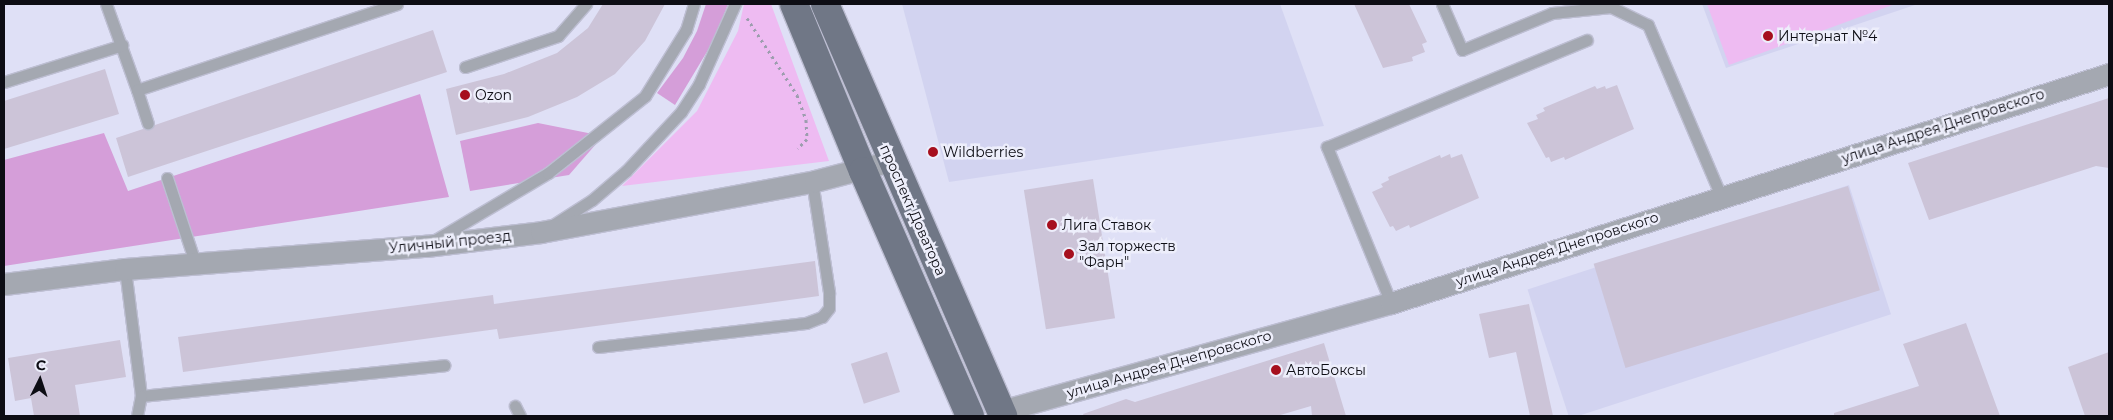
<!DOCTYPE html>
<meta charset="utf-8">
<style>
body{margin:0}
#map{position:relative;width:2113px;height:420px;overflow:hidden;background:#dfe0f6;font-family:Montserrat,sans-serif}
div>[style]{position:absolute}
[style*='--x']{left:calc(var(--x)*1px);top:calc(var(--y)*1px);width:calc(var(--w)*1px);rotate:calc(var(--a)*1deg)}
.built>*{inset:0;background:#d2d3f0;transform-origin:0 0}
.green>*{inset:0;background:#eebbf2}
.forest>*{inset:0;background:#d59ed9}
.building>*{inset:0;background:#ccc4d8;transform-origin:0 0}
.path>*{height:3px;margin-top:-1.5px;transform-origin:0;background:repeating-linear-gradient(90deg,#9c9dae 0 2.5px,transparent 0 6.5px)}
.roads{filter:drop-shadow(1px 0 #bdbed2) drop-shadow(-1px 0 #bdbed2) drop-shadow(0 1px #bdbed2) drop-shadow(0 -1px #bdbed2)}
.service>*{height:11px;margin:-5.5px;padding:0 5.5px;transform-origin:5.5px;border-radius:5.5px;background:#a4a8b1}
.minor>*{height:21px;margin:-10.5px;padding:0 10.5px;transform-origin:10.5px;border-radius:10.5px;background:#a4a8b1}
.primary>*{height:28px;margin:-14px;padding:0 14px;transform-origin:14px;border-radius:14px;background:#707786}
.dots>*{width:14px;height:14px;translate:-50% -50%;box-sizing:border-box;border:2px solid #edeefb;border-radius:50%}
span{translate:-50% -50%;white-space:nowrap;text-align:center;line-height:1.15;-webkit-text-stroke:5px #edeefb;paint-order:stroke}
.poi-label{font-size:14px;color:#0d0d14}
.left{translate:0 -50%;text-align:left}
.street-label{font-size:14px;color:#0d0d14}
.frame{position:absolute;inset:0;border:5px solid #0d0d14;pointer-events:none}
.north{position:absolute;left:15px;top:355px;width:50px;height:50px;-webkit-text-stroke:4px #edeefb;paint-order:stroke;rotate:4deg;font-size:14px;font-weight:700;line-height:20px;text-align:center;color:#0d0d14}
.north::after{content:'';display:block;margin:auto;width:18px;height:22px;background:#0d0d14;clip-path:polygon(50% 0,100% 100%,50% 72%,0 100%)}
</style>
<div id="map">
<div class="built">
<div style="clip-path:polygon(902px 4px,1280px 4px,1324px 126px,949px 182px)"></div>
<div style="clip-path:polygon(1702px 4px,1918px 4px,1726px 68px)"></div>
<div style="left:1849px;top:185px;width:136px;height:338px;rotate:72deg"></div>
</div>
<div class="green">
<div style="clip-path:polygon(744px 4px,771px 4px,829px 161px,622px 186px,697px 111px,738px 31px)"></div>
<div style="clip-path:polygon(1707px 4px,1895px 4px,1729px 65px)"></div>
</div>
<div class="forest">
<div style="clip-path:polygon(706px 4px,728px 4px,714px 40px,675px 105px,657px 93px,683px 58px,697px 31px)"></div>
<div style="clip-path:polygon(420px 94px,449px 197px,4px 266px,4px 160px,104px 133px,128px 191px)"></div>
<div style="clip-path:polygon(538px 123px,603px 136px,569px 175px,470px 191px,460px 141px)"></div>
</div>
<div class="building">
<div style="clip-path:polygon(603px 4px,665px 4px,645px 41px,615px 74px,577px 97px,528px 117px,456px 135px,446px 89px,504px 74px,557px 53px,588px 28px)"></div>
<div style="clip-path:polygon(1354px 4px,1409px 4px,1427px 42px,1422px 44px,1425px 52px,1412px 57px,1413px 61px,1383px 68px)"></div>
<div style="clip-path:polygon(433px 30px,447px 72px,128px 177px,116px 138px,143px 129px,151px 130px,155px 125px)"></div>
<div style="clip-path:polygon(105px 69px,119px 114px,4px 149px,4px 101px)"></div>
<div style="clip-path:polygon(1617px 85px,1634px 129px,1565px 160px,1564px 157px,1551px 162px,1549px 157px,1546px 158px,1527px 123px,1538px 119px,1536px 115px,1545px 111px,1543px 108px,1595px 86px,1597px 89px,1605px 86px,1606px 89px)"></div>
<div style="clip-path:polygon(2109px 98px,2109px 168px,2096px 166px,1929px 220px,1908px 163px)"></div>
<div style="clip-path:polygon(1450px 154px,1451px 158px,1462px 154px,1479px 198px,1410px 228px,1409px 225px,1396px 231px,1393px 226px,1390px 227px,1372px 192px,1383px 187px,1381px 184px,1389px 180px,1388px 177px,1440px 155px,1441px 158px)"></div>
<div style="left:1093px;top:179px;width:141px;height:70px;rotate:81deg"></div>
<div style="left:1848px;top:186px;width:109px;height:266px;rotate:73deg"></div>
<div style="clip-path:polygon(815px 261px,819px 296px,499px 339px,497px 329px,183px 372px,178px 337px,493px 295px,494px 304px)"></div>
<div style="clip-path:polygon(1529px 304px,1538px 347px,1553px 416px,1530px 416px,1516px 352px,1489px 358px,1479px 314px)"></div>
<div style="clip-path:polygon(1966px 323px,2000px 416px,1834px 416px,1834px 413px,1919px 386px,1903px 344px)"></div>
<div style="clip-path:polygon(120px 340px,126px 377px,75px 385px,80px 416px,34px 416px,31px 398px,15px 401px,8px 358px)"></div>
<div style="clip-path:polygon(1324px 343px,1346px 416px,1312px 416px,1311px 406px,1277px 416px,1084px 416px,1083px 414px,1126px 399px,1135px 402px)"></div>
<div style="left:887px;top:352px;width:42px;height:38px;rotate:72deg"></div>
<div style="clip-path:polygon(2109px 352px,2109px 416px,2085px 416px,2068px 367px)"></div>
</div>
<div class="path">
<div style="--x:747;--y:18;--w:92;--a:57"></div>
<div style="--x:797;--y:95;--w:27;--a:70"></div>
<div style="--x:806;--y:120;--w:19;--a:87"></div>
<div style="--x:807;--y:139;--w:13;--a:135"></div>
</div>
<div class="roads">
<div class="service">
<div style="--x:106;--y:4;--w:91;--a:70.2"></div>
<div style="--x:137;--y:90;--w:274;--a:-18.3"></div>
<div style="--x:1442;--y:4;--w:50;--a:66.5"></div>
<div style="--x:1462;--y:50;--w:97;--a:-22.3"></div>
<div style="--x:1552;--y:13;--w:59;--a:-5.8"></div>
<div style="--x:1611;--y:7;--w:41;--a:25.9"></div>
<div style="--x:1648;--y:25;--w:186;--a:66.9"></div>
<div style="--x:465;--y:67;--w:98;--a:-18.4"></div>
<div style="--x:558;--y:36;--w:43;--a:-48.8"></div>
<div style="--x:4;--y:82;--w:124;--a:-17.4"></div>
<div style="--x:137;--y:90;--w:35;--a:72"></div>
<div style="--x:167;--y:178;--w:92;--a:71.6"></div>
<div style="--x:553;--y:225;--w:46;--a:-32.7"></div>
<div style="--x:592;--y:200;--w:45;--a:-40.5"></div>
<div style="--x:626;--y:171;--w:81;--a:-47"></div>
<div style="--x:681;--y:112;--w:33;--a:-57"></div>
<div style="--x:699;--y:84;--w:88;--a:-65.8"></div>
<div style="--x:437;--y:239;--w:129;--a:-30.7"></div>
<div style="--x:548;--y:173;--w:124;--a:-38.4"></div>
<div style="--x:645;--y:96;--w:78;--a:-58.2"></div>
<div style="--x:686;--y:30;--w:27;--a:-73"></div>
<div style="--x:125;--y:269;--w:128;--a:82.8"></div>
<div style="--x:141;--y:396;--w:305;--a:-5.8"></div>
<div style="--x:1391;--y:303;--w:169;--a:-112.3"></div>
<div style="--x:1327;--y:147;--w:281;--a:-22.4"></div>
<div style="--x:598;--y:347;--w:209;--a:-6.6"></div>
<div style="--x:806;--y:323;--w:17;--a:-21"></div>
<div style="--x:822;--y:317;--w:11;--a:-52"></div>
<div style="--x:829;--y:308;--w:16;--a:-90"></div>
<div style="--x:829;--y:292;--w:112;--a:-98.7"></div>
<div style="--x:515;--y:406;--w:11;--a:63"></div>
<div style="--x:137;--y:416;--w:20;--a:-79"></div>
</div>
<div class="minor">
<div style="--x:4;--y:284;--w:122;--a:-7.1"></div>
<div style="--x:125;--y:269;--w:302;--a:-4.4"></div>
<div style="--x:426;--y:246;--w:116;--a:-6.9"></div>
<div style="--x:541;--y:232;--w:279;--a:-10.5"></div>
<div style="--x:815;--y:181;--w:79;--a:-14.7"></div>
<div style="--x:1001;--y:411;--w:405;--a:-15.5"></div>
<div style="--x:1391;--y:303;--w:754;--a:-17.69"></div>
</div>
<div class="primary">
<div style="--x:794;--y:4;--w:181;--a:67.6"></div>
<div style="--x:863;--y:171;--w:267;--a:66.4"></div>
<div style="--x:825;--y:4;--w:449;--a:66.6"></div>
</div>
</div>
<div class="dots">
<div style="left:1768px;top:36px;background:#a60f1e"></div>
<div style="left:465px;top:95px;background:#a60f1e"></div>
<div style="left:933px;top:152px;background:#a60f1e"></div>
<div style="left:1052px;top:225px;background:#a60f1e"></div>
<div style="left:1069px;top:254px;background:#a60f1e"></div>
<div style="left:1276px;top:370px;background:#a60f1e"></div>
</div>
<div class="poi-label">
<span class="left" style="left:1778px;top:36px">Интернат №4</span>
<span class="left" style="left:475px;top:95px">Ozon</span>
<span class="left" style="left:943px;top:152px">Wildberries</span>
<span class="left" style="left:1062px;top:225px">Лига Ставок</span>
<span class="left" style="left:1079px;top:254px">Зал торжеств<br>"Фарн"</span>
<span class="left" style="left:1286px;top:370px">АвтоБоксы</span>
</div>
<div class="street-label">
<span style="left:1943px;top:126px;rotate:-18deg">улица Андрея Днепровского</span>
<span style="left:913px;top:210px;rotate:66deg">проспект Доватора</span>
<span style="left:450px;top:242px;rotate:-6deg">Уличный проезд</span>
<span style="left:1557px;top:249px;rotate:-18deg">улица Андрея Днепровского</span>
<span style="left:1169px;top:364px;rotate:-16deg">улица Андрея Днепровского</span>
</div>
<div class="frame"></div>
<div class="north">С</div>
</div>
